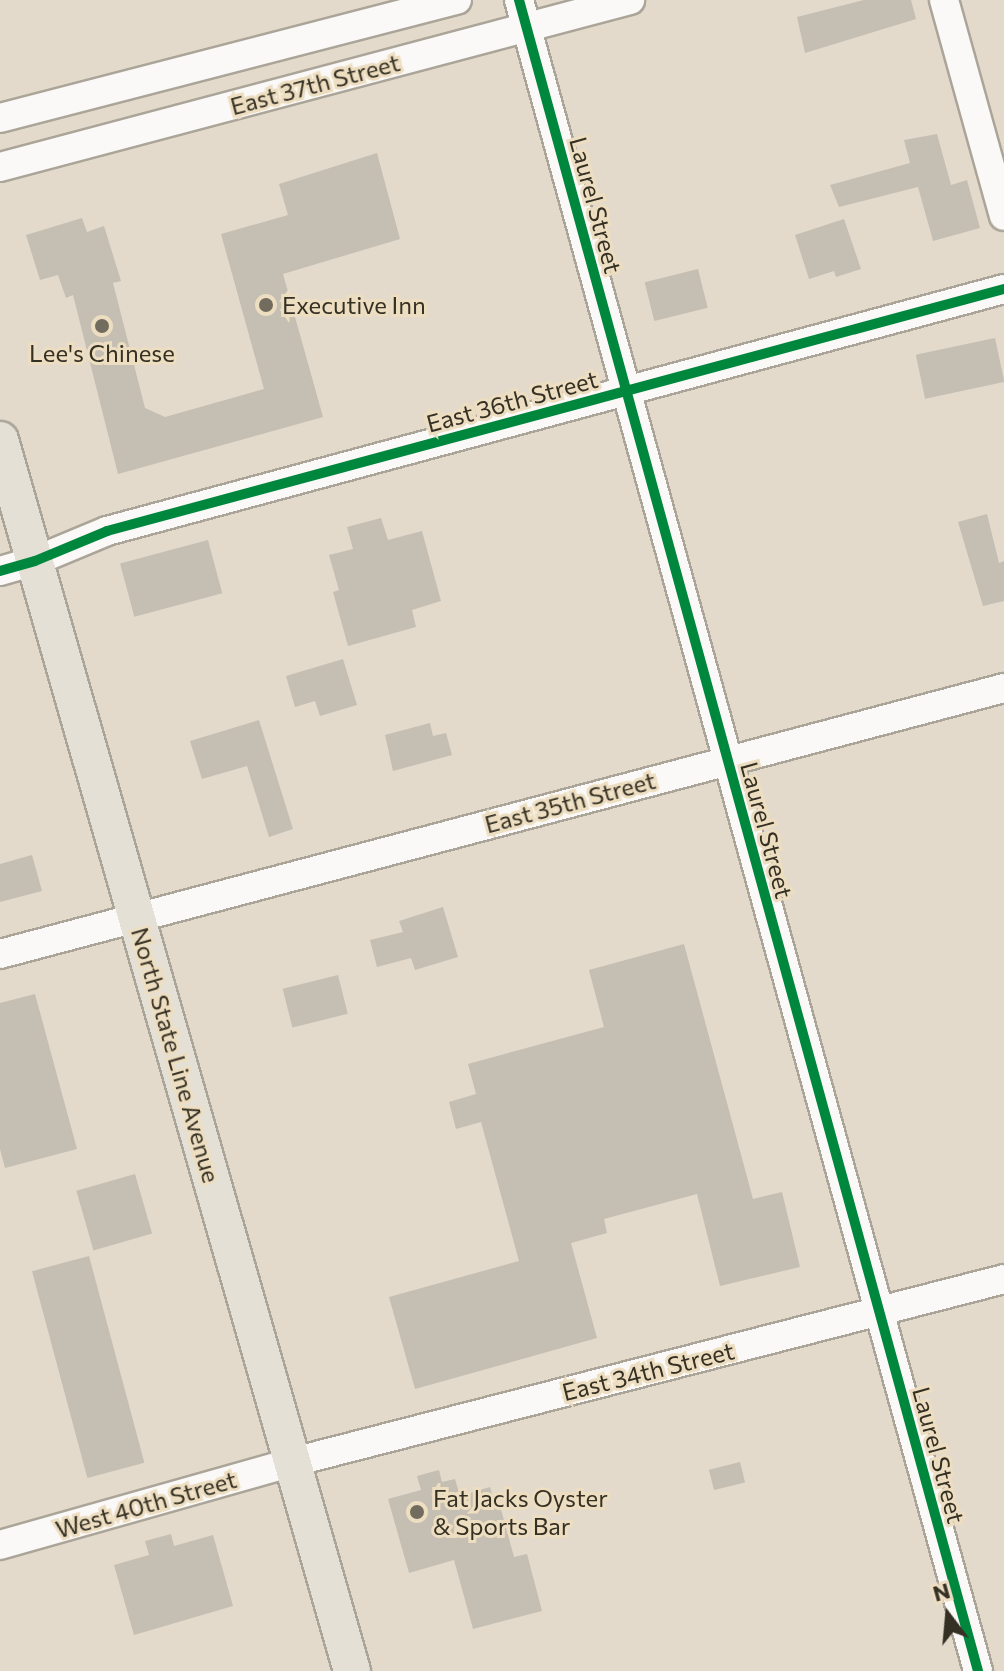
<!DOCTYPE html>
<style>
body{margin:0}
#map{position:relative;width:1004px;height:1671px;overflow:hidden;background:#e3dacb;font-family:Commissioner,sans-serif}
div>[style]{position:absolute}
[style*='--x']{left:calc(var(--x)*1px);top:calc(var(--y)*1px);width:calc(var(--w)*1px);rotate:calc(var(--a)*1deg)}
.building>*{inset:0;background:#c5beb2;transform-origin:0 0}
.roads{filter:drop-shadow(2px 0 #aba599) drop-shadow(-2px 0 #aba599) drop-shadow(0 2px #aba599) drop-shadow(0 -2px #aba599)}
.minor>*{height:28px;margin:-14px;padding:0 14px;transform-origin:14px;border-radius:14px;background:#fbf9f7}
.major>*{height:36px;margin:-18px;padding:0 18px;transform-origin:18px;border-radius:18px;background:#e5e0d6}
.cycleway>*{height:10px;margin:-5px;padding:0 5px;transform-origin:5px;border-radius:5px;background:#00873e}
.dots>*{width:22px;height:22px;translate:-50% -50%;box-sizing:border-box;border:4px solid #eddec1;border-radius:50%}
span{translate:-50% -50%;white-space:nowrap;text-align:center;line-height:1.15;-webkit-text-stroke:6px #eddec1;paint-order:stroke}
.street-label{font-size:24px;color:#353024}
.poi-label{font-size:24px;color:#353024}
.left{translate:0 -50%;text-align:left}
.north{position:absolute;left:908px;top:1575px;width:80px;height:80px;-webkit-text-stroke:6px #eddec1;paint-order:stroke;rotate:344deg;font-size:22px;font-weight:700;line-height:32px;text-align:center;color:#353024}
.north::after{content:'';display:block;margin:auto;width:28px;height:36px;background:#353024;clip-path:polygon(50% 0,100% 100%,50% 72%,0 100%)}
</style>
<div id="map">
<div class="building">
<div style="clip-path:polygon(864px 0,911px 0,916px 19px,805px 53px,797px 17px)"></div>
<div style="clip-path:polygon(937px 134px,951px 185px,967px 180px,980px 228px,933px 241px,918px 187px,839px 207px,830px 185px,910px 163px,904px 140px)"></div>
<div style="clip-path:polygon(377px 153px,400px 239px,283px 274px,323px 417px,118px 474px,73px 295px,66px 298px,58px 275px,40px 280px,26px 235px,82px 218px,87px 232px,104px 226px,121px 281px,113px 283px,145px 408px,165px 417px,264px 389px,221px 234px,288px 215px,279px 184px)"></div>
<div style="clip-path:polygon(844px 219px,861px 269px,836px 277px,834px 271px,809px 279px,795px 235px)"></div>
<div style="left:698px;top:269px;width:40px;height:55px;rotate:76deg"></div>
<div style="left:995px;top:338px;width:45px;height:81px;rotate:78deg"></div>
<div style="clip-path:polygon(987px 514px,999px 563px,1004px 561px,1004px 601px,983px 606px,958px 522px)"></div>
<div style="clip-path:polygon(381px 518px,388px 540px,422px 531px,441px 601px,412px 610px,416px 627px,348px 646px,333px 592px,339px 590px,329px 555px,353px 549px,347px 527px)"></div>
<div style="left:208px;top:540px;width:55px;height:91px;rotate:75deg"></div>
<div style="clip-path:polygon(343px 659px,357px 705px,320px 716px,315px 701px,295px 707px,286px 676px)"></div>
<div style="clip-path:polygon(259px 720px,293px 829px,269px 837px,247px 766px,202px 779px,190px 741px)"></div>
<div style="clip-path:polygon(430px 723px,433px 736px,446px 733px,452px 755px,393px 771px,385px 735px)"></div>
<div style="clip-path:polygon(32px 855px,42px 891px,0 902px,0 864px)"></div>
<div style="clip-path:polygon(443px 907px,458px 957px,415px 970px,411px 958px,377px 967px,370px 940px,403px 932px,399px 921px)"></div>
<div style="clip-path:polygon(684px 944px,753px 1199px,782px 1192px,800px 1267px,720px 1286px,697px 1194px,604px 1219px,607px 1233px,571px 1243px,597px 1338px,415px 1389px,389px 1297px,519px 1261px,481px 1122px,456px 1129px,449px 1102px,476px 1094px,468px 1064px,604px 1027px,589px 970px)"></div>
<div style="left:338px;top:975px;width:40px;height:57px;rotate:76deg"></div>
<div style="clip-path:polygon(35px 994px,77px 1149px,5px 1168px,0 1149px,0 1003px)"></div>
<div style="left:135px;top:1174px;width:62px;height:61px;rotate:74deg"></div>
<div style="left:89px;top:1256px;width:214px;height:59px;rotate:75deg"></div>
<div style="left:740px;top:1462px;width:21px;height:32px;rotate:76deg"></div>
<div style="clip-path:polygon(439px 1470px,442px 1482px,455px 1479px,460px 1496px,490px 1487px,495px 1503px,499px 1502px,514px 1557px,527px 1554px,542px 1611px,473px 1629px,454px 1560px,409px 1573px,388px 1499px,421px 1490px,417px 1476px)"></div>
<div style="clip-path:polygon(171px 1534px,174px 1546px,213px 1535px,233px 1606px,134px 1635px,114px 1565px,149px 1555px,145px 1541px)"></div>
</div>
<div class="roads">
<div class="minor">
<div style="--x:519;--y:0;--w:1733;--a:74.64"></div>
<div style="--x:944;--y:0;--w:224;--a:74.5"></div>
<div style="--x:0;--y:118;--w:472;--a:-14.5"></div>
<div style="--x:0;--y:167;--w:652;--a:-14.85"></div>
<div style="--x:0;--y:571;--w:36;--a:-16"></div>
<div style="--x:35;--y:561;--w:78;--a:-22.6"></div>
<div style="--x:107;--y:531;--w:929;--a:-15.1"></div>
<div style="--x:0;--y:954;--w:1039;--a:-14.84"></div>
<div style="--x:0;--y:1545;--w:305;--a:-15.8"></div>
<div style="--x:293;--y:1462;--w:734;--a:-14.43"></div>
</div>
<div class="major">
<div style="--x:0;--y:440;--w:1280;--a:74.04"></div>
</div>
</div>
<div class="cycleway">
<div style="--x:519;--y:0;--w:1733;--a:74.64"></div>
<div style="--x:0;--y:571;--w:36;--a:-16"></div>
<div style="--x:35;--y:561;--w:78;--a:-22.6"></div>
<div style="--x:107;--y:531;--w:929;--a:-15.1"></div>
</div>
<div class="dots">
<div style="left:266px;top:305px;background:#726c5e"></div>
<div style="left:102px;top:326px;background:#726c5e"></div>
<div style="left:417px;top:1512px;background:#726c5e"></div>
</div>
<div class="street-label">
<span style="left:315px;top:84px;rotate:-15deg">East 37th Street</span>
<span style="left:596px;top:205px;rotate:75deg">Laurel Street</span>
<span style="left:512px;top:401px;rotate:-15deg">East 36th Street</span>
<span style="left:570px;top:802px;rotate:-15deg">East 35th Street</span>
<span style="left:767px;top:830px;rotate:75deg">Laurel Street</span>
<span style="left:176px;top:1055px;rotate:74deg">North State Line Avenue</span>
<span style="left:648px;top:1371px;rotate:-14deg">East 34th Street</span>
<span style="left:939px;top:1455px;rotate:75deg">Laurel Street</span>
<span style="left:146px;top:1504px;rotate:-16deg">West 40th Street</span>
</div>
<div class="poi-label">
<span class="left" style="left:282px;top:305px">Executive Inn</span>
<span style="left:102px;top:353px">Lee's Chinese</span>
<span class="left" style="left:433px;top:1512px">Fat Jacks Oyster<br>&amp; Sports Bar</span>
</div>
<div class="north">N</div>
</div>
